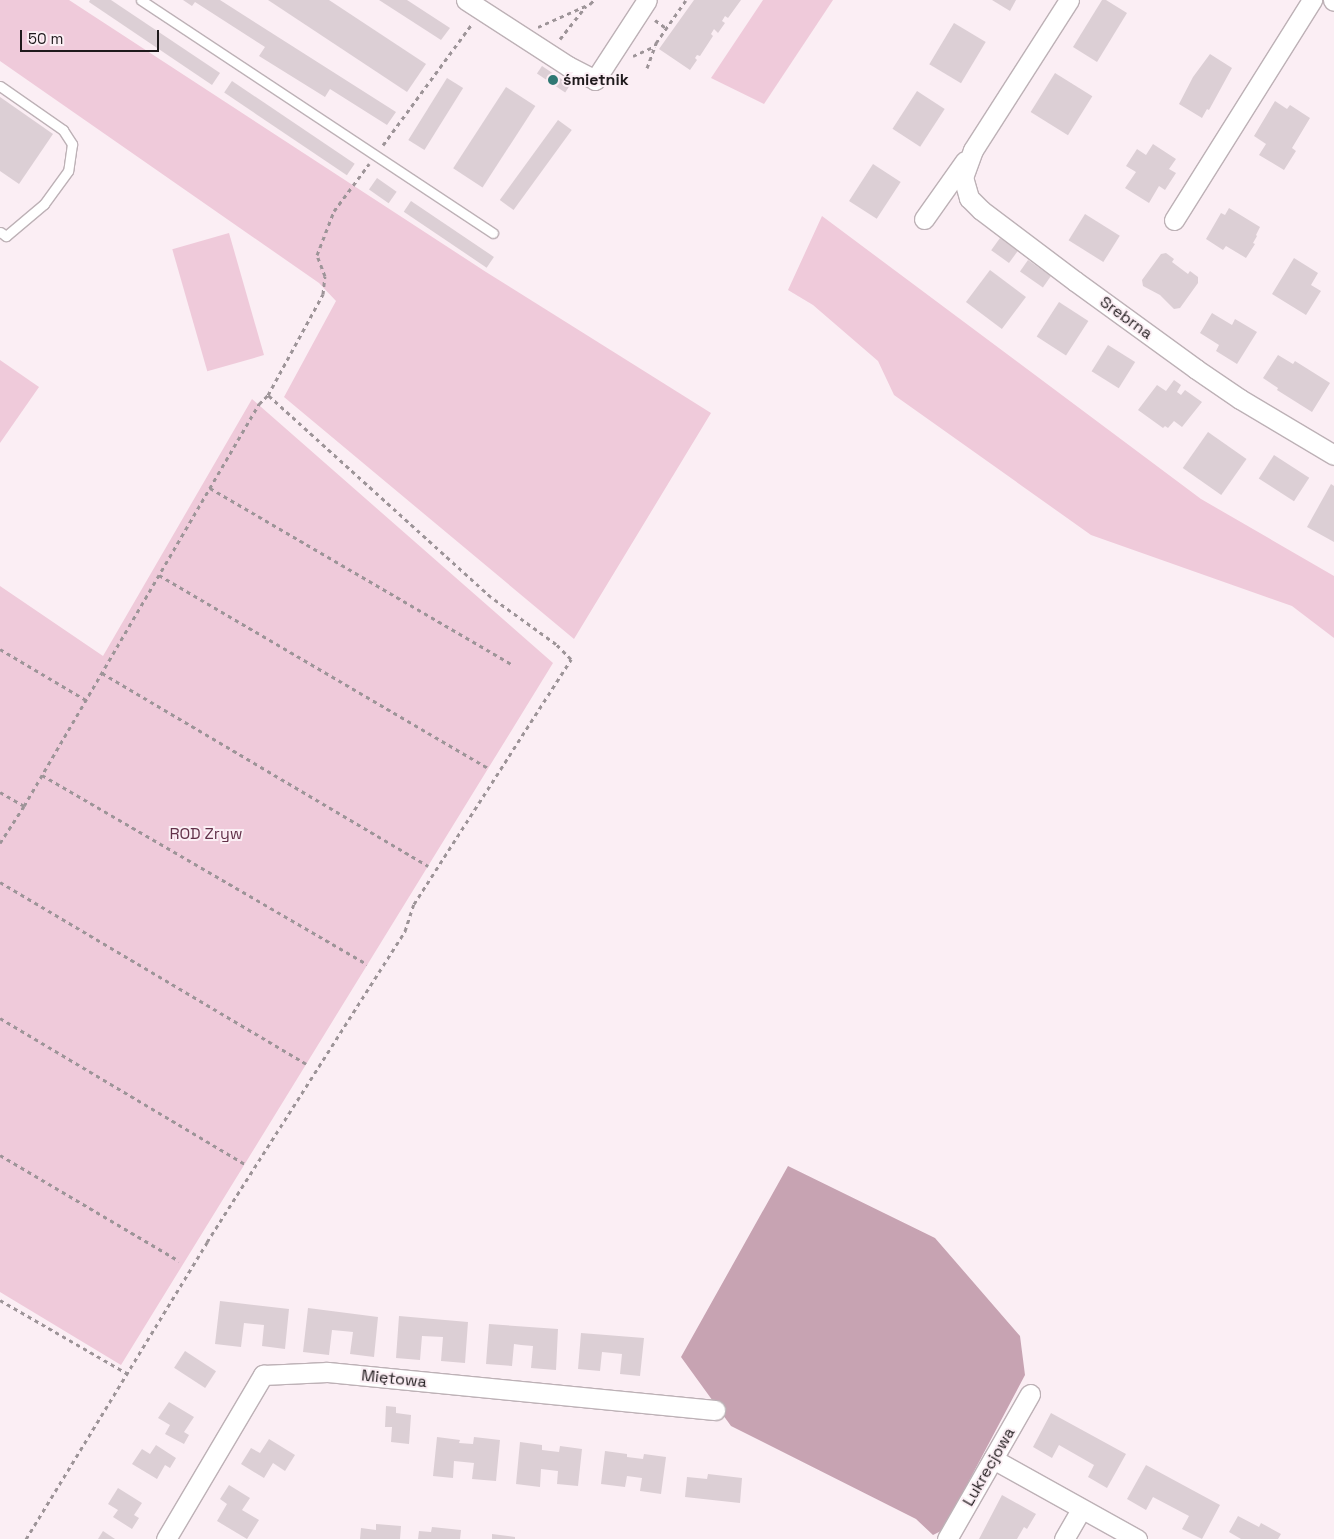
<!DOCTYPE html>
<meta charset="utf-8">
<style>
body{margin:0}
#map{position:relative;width:1334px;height:1539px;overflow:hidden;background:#fbeef4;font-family:"Space Grotesk",sans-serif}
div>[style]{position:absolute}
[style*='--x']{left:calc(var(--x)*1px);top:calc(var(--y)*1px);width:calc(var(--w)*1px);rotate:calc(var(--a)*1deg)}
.green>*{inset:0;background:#efcada;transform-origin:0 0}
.forest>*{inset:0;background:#c7a3b2}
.building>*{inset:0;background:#dccfd5;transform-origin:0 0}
.path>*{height:3px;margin-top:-1.5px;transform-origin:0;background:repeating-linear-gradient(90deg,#9d9498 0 4px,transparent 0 8px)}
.roads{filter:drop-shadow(1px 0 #bdb1b6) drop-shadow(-1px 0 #bdb1b6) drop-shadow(0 1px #bdb1b6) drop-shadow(0 -1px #bdb1b6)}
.lane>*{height:9px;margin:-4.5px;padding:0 4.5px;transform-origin:4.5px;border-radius:4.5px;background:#fff}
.street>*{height:19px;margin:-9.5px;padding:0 9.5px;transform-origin:9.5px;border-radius:9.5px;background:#fff}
.dots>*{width:14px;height:14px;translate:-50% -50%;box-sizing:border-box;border:2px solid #fbeef4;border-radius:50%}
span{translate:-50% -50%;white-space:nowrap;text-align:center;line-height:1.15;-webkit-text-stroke:4px #fbeef4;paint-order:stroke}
.poi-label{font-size:16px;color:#1f1a1c;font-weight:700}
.left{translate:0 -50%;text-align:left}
.street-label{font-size:16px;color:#1f1a1c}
.park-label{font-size:16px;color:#623149}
.scale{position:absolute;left:20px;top:30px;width:139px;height:22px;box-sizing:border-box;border:2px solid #1f1a1c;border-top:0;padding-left:6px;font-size:15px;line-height:18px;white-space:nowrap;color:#1f1a1c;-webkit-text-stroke:4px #fbeef4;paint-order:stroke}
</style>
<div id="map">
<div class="green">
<div style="clip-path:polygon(0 0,69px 0,486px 272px,711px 413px,574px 639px,284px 397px,336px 301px,319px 283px,0 61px)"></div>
<div style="clip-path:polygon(763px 0,833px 0,764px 104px,711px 78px)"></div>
<div style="clip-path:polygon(822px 216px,1201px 499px,1334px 576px,1334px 638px,1292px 606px,1091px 535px,894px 395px,878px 361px,813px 305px,788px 290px)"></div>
<div style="left:229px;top:233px;width:127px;height:59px;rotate:74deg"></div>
<div style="clip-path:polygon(0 360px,39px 387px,0 443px)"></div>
<div style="clip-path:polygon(252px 399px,553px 663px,121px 1365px,0 1292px,0 586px,103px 656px)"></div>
</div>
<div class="forest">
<div style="clip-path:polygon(788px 1166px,935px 1238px,1020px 1336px,1025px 1375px,943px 1530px,933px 1535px,916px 1519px,731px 1426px,681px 1357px)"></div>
</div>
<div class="building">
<div style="clip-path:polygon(90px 0,111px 0,220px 73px,212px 85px,89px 2px)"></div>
<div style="clip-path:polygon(183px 0,220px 0,396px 112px,387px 125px,330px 89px,325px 97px,259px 56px,265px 47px,195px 2px,192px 6px)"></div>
<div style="clip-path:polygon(268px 0,329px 0,426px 64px,407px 92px)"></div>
<div style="clip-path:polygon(379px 0,407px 0,450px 28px,441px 40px)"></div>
<div style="clip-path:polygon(694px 0,741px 0,728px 18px,725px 16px,722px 21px,725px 23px,718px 33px,714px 29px,711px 34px,713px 36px,700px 56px,697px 55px,695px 58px,697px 60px,690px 70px,659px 49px)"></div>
<div style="clip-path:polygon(992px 0,1016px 0,1010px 11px)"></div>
<div style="clip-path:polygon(1102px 0,1106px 0,1127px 13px,1097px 62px,1073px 47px)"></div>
<div style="left:954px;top:23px;width:37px;height:48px;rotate:31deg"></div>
<div style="clip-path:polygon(1210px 54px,1232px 68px,1209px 110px,1207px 109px,1202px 118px,1179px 104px,1193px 77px)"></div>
<div style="left:542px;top:66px;width:34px;height:9px;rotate:34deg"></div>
<div style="left:1055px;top:73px;width:44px;height:46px;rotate:32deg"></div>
<div style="left:447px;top:78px;width:19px;height:73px;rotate:32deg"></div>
<div style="left:232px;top:81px;width:148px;height:14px;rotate:34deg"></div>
<div style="left:506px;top:87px;width:35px;height:97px;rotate:33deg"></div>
<div style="left:917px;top:91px;width:33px;height:45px;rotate:33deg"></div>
<div style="clip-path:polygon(0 97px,53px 134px,19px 184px,0 171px)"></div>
<div style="clip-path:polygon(1275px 101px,1287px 109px,1290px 105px,1310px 118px,1292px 148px,1296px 151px,1284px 170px,1259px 155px,1266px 144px,1254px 136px)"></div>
<div style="left:558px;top:120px;width:17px;height:99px;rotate:36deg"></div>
<div style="clip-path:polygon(1153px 144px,1176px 159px,1169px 169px,1176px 173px,1165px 190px,1159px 186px,1149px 203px,1125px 188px,1136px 172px,1126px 166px,1137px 149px,1146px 155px)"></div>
<div style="left:873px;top:164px;width:33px;height:44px;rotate:33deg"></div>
<div style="left:377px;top:178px;width:24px;height:14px;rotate:35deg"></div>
<div style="left:411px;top:201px;width:100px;height:13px;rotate:34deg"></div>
<div style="clip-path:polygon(1229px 208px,1260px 227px,1256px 235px,1257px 236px,1253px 243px,1255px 244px,1246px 258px,1226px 246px,1223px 250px,1206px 239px,1221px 213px,1225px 215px)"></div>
<div style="left:1085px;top:214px;width:41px;height:31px;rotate:32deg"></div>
<div style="left:1000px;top:238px;width:22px;height:15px;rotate:36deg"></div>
<div style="clip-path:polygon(1166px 253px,1174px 259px,1172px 262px,1188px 274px,1190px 271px,1198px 277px,1198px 283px,1180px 308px,1174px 309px,1160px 295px,1143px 286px,1142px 280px,1161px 254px)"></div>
<div style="clip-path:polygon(1294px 258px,1318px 273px,1311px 285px,1321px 291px,1306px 315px,1272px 294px)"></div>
<div style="left:1028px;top:260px;width:28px;height:14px;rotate:35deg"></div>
<div style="left:990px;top:270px;width:45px;height:40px;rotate:37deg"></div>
<div style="left:1059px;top:302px;width:35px;height:41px;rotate:33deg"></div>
<div style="clip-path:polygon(1212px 313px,1232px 325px,1235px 319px,1257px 332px,1237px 364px,1216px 351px,1219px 345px,1200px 333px)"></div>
<div style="left:1108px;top:345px;width:32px;height:31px;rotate:32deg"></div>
<div style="clip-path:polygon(1278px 355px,1293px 364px,1295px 361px,1330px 383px,1312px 412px,1277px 390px,1278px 388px,1263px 378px)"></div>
<div style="clip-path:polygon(1174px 380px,1181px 385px,1177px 392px,1181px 395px,1185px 390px,1202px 402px,1182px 427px,1174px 421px,1168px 428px,1165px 426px,1163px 428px,1138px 410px,1157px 385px,1166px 391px)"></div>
<div style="left:1208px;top:432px;width:47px;height:44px;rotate:35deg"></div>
<div style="left:1274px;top:455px;width:42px;height:28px;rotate:33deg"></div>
<div style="clip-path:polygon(1331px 484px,1334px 486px,1334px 542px,1307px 527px)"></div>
<div style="clip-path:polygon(220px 1301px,289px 1309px,285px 1349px,262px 1346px,264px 1325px,244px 1323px,241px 1347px,215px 1344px)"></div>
<div style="clip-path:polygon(308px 1308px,378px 1317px,374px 1357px,350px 1354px,353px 1332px,343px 1331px,332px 1330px,329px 1355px,303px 1352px)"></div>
<div style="clip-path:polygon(399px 1316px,468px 1322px,465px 1363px,441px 1361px,443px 1337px,422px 1336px,420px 1360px,396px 1358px)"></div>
<div style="clip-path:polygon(489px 1324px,558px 1329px,556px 1370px,531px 1368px,533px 1346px,521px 1345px,514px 1344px,512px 1366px,486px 1364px)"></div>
<div style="clip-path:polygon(581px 1333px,644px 1338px,640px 1376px,620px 1374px,622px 1354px,602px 1352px,600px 1371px,578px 1369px)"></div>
<div style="left:185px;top:1351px;width:37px;height:20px;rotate:33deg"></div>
<div style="clip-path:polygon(169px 1402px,194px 1417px,184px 1432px,189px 1435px,184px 1444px,165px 1434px,170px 1425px,158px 1418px)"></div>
<div style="clip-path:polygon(386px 1406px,396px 1407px,396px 1413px,411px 1415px,409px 1444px,391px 1442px,392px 1427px,385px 1427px)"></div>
<div style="clip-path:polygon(1051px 1413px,1126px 1454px,1107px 1488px,1088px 1477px,1094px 1465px,1059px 1445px,1052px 1458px,1033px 1447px)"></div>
<div style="clip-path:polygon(437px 1437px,460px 1440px,459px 1443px,473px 1444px,474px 1437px,500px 1440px,496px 1481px,472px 1479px,474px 1463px,454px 1461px,453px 1478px,433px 1476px)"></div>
<div style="clip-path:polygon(269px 1439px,295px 1455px,285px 1471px,273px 1463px,264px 1478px,241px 1464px,251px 1448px,260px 1453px)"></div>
<div style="clip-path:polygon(520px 1442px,542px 1445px,542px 1450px,559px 1452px,560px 1446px,582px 1449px,578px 1486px,557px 1484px,558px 1471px,541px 1469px,540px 1487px,516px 1484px)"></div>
<div style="clip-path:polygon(156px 1445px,176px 1458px,170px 1468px,165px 1465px,157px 1479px,132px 1464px,142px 1449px,150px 1454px)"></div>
<div style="clip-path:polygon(605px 1451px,627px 1454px,627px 1457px,643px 1459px,644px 1454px,666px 1457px,661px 1494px,640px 1491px,642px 1478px,627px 1476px,625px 1487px,601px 1484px)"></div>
<div style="clip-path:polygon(1146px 1465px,1220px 1505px,1202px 1539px,1182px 1529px,1189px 1516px,1153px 1497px,1146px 1510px,1127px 1499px)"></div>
<div style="clip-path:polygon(708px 1474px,742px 1478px,740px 1503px,685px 1497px,687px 1477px,707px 1479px)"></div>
<div style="clip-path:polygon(229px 1485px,250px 1498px,242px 1510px,259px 1520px,247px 1539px,217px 1521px,227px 1504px,220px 1499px)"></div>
<div style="clip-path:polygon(118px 1488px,142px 1503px,134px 1515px,139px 1518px,132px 1529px,113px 1517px,118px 1510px,108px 1504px)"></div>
<div style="clip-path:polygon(1002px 1495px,1036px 1514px,1027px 1529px,1024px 1527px,1017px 1539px,979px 1539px)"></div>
<div style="clip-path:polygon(1238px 1516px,1259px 1527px,1261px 1523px,1281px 1534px,1278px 1539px,1241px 1539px,1229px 1532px)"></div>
<div style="clip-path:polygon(376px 1524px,401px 1526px,400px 1539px,360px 1539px,361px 1528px,376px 1530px)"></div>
<div style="clip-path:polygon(432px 1527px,461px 1530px,460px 1539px,418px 1539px,419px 1531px,431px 1532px)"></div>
<div style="clip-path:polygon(103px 1531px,115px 1539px,98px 1539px)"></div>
<div style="clip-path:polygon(492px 1534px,515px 1537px,515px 1539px,492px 1539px)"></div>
</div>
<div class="path">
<div style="--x:655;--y:20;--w:14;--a:36"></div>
<div style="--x:538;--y:27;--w:57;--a:-23.9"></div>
<div style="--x:590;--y:4;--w:6;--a:-45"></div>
<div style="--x:560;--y:39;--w:42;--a:-51.8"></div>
<div style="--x:633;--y:56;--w:24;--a:-24"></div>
<div style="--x:647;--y:68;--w:27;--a:-70"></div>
<div style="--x:656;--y:43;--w:52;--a:-55.1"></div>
<div style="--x:383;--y:145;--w:149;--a:-53.7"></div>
<div style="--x:210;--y:488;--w:349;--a:30.3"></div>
<div style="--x:159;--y:575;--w:381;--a:30.4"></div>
<div style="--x:0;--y:649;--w:100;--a:30.7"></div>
<div style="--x:102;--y:673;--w:379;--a:30.6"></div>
<div style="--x:42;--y:775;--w:376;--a:30.2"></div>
<div style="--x:0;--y:792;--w:28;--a:30"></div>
<div style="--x:24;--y:806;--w:466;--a:-59.7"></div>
<div style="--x:259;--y:404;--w:13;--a:-45"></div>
<div style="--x:0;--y:843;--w:44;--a:-57"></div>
<div style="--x:0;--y:882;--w:356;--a:30.7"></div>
<div style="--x:0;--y:1018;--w:285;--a:30.8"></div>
<div style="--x:0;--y:1155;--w:208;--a:30.6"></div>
<div style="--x:0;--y:1300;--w:148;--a:30"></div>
<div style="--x:26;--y:1539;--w:348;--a:-58.6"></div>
<div style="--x:207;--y:1242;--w:369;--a:-57.5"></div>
<div style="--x:405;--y:931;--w:28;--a:-72"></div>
<div style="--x:414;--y:904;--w:291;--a:-57.3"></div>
<div style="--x:571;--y:659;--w:21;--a:-135"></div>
<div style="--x:556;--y:644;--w:80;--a:-144.1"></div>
<div style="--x:491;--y:597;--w:301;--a:-137.8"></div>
<div style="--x:268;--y:395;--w:115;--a:-61.4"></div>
<div style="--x:323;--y:294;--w:18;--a:-84"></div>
<div style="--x:325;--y:276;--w:22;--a:-111"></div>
<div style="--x:317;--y:255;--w:47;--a:-68.9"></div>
<div style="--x:334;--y:211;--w:59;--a:-53.3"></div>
</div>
<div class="roads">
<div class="lane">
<div style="--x:141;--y:0;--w:422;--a:33.5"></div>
<div style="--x:0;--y:86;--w:77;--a:34.9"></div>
<div style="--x:63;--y:130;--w:17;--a:57"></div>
<div style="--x:72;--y:144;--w:27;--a:98"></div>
<div style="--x:68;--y:171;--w:41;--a:126"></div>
<div style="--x:44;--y:204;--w:50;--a:139.9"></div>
<div style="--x:6;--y:236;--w:7;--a:-146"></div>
</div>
<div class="street">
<div style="--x:466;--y:0;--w:121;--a:32.9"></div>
<div style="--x:568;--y:66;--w:30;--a:27"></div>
<div style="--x:595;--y:80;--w:95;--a:-57"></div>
<div style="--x:1069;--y:0;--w:178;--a:122.6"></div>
<div style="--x:973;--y:150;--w:29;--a:110"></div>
<div style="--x:963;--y:177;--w:22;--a:74"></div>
<div style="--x:969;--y:198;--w:17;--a:45"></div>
<div style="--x:981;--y:210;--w:118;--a:37.1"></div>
<div style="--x:1075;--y:281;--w:150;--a:36"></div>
<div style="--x:1196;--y:369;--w:53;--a:34.3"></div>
<div style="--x:1240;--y:399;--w:109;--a:30.8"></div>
<div style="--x:1333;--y:0;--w:1;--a:45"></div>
<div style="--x:924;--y:219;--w:71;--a:-54.7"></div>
<div style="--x:1174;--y:220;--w:260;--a:-57.9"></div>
<div style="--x:993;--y:1459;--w:165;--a:29.1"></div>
<div style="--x:166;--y:1539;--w:191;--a:-59.4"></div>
<div style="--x:263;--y:1375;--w:64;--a:-2.7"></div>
<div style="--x:327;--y:1372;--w:390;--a:5.6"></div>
<div style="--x:947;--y:1539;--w:167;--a:-60.2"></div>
<div style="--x:1064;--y:1539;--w:34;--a:-60"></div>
</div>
</div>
<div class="dots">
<div style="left:553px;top:80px;background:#2f7873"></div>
</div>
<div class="poi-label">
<span class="left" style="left:563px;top:80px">śmietnik</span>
</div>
<div class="street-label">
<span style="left:1126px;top:318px;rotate:36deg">Srebrna</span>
<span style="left:394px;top:1379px;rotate:6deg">Miętowa</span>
<span style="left:989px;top:1467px;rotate:-60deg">Lukrecjowa</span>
</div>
<div class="park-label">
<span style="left:206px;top:834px">ROD Zryw</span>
</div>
<div class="scale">50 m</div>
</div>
